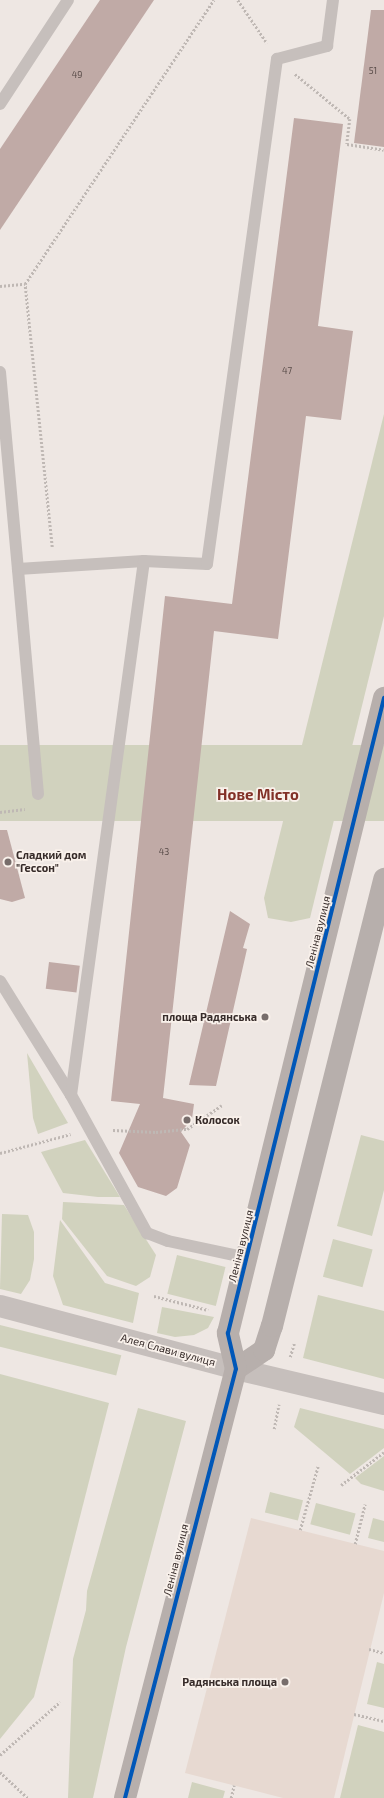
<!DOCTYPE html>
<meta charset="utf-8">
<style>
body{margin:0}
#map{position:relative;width:384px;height:1798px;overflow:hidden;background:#eee7e3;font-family:"Exo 2",sans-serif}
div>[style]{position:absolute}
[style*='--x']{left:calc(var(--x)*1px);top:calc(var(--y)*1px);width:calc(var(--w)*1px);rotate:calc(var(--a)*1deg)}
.green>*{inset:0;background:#d1d2be;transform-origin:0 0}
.plaza>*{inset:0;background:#e7d9d1}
.building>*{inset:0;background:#c0aaa6;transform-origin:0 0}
.path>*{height:2.5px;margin-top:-1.25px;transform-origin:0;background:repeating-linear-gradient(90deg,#bfb8b4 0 2px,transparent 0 4px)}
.lane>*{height:12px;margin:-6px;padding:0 6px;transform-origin:6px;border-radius:6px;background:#c6bfbc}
.street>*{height:22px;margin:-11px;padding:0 11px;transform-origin:11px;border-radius:11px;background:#c6bfbc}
.secondary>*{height:22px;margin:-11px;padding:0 11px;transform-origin:11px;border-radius:11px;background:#b7afac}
.cycleway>*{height:4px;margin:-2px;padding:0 2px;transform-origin:2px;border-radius:2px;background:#0057b8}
.dots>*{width:11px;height:11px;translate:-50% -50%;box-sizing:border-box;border:2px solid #f9f1eb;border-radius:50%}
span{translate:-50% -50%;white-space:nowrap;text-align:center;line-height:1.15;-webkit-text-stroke:3.5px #f9f1eb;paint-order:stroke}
.number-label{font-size:9px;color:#594c49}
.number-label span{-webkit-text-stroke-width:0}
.poi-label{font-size:11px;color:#372c2a;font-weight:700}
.left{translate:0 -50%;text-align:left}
.right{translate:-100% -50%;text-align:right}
.street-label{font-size:11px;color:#372c2a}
.district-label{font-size:15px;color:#823027;font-weight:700}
</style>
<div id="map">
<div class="green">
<div style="clip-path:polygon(384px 414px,384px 616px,310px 918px,291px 922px,268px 918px,264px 898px)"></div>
<div style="left:384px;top:745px;width:76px;height:579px;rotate:90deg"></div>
<div style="clip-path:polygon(27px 1053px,68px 1123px,38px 1134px,33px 1118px)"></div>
<div style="clip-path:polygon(361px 1135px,384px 1141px,384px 1190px,372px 1236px,337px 1226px)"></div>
<div style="clip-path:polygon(85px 1140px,120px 1197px,98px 1197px,63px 1193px,41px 1152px)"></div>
<div style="clip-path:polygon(63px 1202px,124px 1205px,156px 1255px,150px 1277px,136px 1286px,107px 1276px,62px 1219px)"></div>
<div style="clip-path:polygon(2px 1214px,28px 1215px,34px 1232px,34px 1259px,30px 1280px,21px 1294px,0 1289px)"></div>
<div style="clip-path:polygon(60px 1220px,105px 1283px,139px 1293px,133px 1323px,63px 1305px,53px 1276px)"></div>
<div style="left:333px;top:1239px;width:41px;height:39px;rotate:15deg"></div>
<div style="left:177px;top:1255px;width:50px;height:40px;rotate:14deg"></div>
<div style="clip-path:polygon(318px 1295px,384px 1311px,384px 1379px,303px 1358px)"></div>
<div style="clip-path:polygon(162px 1307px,214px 1317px,208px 1328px,194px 1335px,175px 1337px,157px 1333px)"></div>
<div style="left:0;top:1325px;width:125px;height:21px;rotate:14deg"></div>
<div style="clip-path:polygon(0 1374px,109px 1403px,34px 1697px,0 1739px)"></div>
<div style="clip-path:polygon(138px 1408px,186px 1421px,126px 1647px,93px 1798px,68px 1798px,73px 1659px,86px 1610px,87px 1591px)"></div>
<div style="clip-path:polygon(300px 1408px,384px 1429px,384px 1448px,350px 1474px,294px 1427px)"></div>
<div style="clip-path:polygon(384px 1456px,384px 1491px,361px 1484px,355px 1478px)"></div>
<div style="left:270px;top:1492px;width:34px;height:21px;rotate:14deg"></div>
<div style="left:316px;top:1503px;width:41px;height:22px;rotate:15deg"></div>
<div style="clip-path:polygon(373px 1518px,384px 1521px,384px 1542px,368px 1538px)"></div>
<div style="clip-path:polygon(377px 1662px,384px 1664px,384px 1708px,367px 1704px)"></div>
<div style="clip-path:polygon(358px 1725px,384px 1732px,384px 1798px,340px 1798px)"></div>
<div style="clip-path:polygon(192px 1782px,225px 1791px,223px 1798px,188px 1798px)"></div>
</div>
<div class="plaza">
<div style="clip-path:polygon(251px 1518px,384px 1551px,384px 1593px,334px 1798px,283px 1798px,185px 1773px)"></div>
</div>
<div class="building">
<div style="clip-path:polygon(100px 0,154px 0,0 230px,0 149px)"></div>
<div style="clip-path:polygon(371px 10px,384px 10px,384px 147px,354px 143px)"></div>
<div style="clip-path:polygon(294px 118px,343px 124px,318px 326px,353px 331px,341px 420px,306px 416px,278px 639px,214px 631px,163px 1098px,194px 1104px,192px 1119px,181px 1132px,190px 1145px,177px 1188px,166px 1196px,138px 1187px,119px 1153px,140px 1104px,111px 1101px,165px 596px,232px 604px)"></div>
<div style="clip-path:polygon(0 830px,7px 830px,25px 898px,12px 902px,0 899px)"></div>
<div style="clip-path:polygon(230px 911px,250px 924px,243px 948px,247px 949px,216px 1086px,189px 1085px)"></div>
<div style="left:49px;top:962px;width:31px;height:27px;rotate:7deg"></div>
</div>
<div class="path">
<div style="--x:238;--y:0;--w:52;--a:56"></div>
<div style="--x:295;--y:74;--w:71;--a:39.3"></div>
<div style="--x:350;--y:119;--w:25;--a:97"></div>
<div style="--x:347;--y:144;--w:37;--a:9"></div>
<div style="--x:0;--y:286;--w:25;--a:-5"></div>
<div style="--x:52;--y:547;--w:264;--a:-95.9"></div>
<div style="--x:25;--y:284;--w:341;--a:-56.4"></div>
<div style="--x:0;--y:812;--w:25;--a:-7"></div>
<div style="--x:113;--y:1130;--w:43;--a:2.7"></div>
<div style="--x:156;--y:1132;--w:31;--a:-6"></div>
<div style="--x:187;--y:1129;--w:42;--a:-34.4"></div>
<div style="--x:0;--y:1153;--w:73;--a:-15"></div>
<div style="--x:154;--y:1296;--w:56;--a:14.5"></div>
<div style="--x:290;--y:1357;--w:14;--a:-73"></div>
<div style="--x:274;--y:1429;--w:25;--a:-79"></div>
<div style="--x:341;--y:1485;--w:54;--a:-37.5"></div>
<div style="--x:300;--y:1530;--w:66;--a:-74.3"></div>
<div style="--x:355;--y:1544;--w:41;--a:-76"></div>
<div style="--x:369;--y:1649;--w:16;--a:15"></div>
<div style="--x:354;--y:1714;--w:31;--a:13"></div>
<div style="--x:0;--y:1755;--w:80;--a:-41.5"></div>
<div style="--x:0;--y:1772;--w:38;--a:43"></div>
<div style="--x:231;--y:1798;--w:13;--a:-77"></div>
</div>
<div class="lane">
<div style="--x:0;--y:104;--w:124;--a:-56.8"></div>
<div style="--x:0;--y:372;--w:198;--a:84.8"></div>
<div style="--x:38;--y:794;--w:226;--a:-95.1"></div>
<div style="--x:18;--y:569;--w:126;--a:-3.6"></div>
<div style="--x:0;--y:981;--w:134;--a:58.1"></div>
<div style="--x:71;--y:1095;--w:158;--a:61.2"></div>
<div style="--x:147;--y:1233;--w:22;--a:21"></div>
<div style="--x:168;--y:1241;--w:81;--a:12.1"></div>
<div style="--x:71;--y:1095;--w:539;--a:-82.22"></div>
<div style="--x:144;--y:561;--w:63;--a:2.7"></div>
<div style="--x:207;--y:564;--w:510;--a:-82.11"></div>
<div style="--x:277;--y:59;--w:52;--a:-14.6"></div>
<div style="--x:327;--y:46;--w:46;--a:-82.6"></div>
</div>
<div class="street">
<div style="--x:0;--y:1306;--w:244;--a:14.9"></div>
<div style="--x:236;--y:1369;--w:152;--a:13.3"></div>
</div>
<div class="secondary">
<div style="--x:236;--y:1369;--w:34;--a:-34"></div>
<div style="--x:264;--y:1350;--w:25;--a:-72"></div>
<div style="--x:272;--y:1326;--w:461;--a:-75.9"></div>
<div style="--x:125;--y:1798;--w:443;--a:-75.5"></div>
<div style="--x:236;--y:1369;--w:37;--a:-103"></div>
<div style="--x:228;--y:1333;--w:654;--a:-76.2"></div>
</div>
<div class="cycleway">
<div style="--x:125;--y:1798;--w:443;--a:-75.5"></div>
<div style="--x:236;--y:1369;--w:37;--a:-103"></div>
<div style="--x:228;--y:1333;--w:654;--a:-76.2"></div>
</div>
<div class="dots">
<div style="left:8px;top:862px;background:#776d6b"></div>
<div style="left:265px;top:1017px;background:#776d6b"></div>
<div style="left:187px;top:1120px;background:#776d6b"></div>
<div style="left:285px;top:1682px;background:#776d6b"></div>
</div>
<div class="number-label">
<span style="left:373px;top:71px">51</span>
<span style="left:77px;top:75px">49</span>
<span style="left:287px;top:371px">47</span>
<span style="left:164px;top:852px">43</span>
</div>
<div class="poi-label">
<span class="left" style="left:16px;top:862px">Сладкий дом<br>"Гессон"</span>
<span class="right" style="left:257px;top:1017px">площа Радянська</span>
<span class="left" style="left:195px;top:1120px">Колосок</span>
<span class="right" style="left:277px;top:1682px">Радянська площа</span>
</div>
<div class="street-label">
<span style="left:318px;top:932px;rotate:-76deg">Леніна вулиця</span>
<span style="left:241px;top:1246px;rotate:-76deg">Леніна вулиця</span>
<span style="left:168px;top:1350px;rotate:15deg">Алея Слави вулиця</span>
<span style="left:176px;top:1560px;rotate:-76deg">Леніна вулиця</span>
</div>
<div class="district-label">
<span style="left:258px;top:795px">Нове Місто</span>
</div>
</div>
